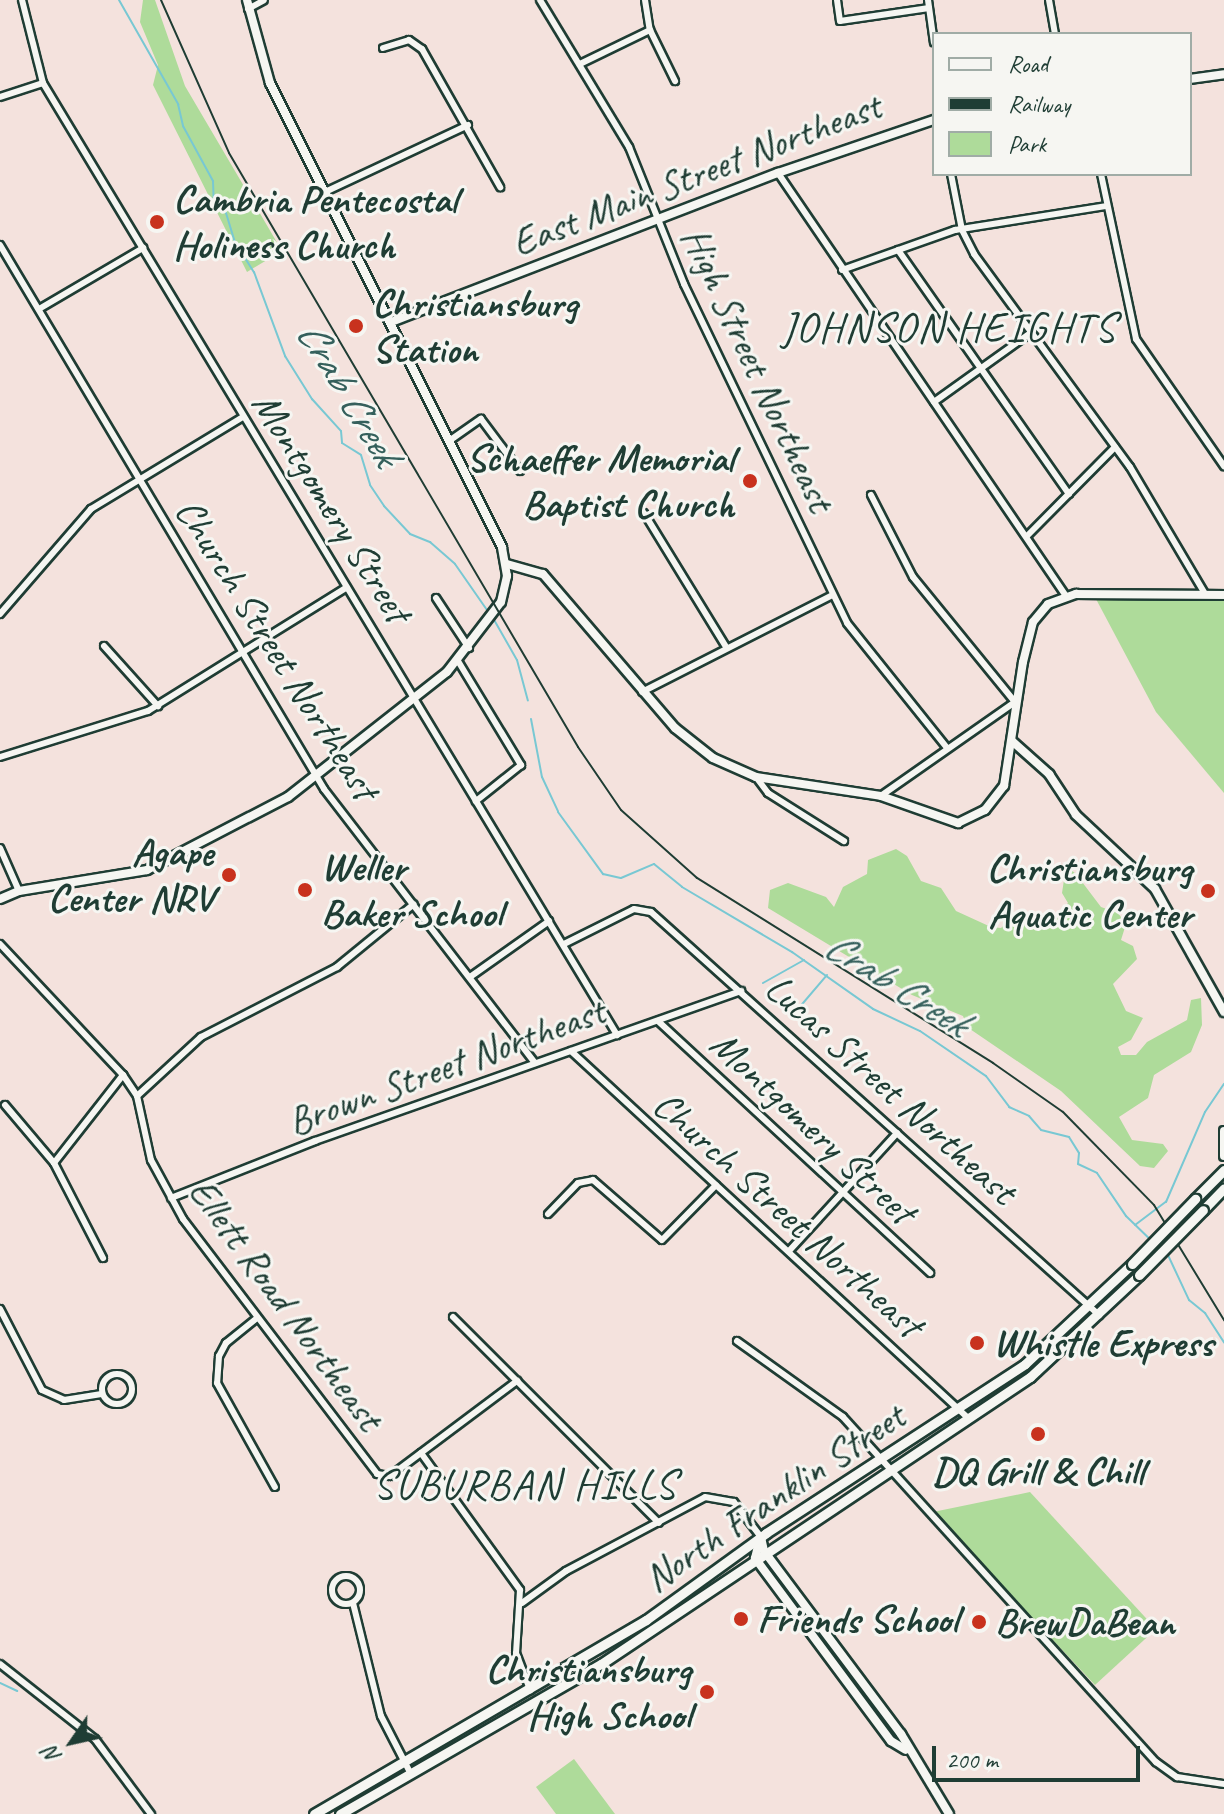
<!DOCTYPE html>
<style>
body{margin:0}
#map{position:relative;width:1224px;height:1814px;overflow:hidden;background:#f4e2dd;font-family:Caveat,sans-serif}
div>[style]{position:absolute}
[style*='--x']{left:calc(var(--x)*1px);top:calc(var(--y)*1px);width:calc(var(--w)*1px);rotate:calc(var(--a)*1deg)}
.green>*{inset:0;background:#aedb9a}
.stream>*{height:2px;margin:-1px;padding:0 1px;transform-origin:1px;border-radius:1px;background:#78c8d3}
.roads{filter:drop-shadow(2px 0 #1f3d34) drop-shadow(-2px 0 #1f3d34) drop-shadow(0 2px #1f3d34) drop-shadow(0 -2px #1f3d34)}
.street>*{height:6px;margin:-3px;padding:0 3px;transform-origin:3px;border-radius:3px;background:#f6f6f2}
.street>.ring{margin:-3px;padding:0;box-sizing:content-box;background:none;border:6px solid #f6f6f2;border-radius:50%}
.secondary>*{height:8px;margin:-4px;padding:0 4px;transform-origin:4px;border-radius:4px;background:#f6f6f2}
.primary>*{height:9px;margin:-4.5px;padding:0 4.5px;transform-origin:4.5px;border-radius:4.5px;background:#f6f6f2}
.rail>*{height:2px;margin:-1px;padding:0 1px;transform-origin:1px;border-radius:1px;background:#1f3d34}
.bridges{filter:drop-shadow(2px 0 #1f3d34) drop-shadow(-2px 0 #1f3d34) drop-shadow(0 2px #1f3d34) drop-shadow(0 -2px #1f3d34)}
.primary-bridge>*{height:9px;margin:-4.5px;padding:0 4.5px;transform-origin:4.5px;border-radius:4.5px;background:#f6f6f2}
.dots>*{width:22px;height:22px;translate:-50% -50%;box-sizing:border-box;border:4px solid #f6f6f2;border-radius:50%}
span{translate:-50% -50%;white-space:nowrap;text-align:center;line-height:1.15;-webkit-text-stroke:6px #f6f6f2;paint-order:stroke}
.street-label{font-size:40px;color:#1f3d34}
.poi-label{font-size:40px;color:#1f3d34;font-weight:700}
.left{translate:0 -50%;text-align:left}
.right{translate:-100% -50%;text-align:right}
.neighbourhood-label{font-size:42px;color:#1f3d34;letter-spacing:2px}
.water-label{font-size:42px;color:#35605c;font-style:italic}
.legend{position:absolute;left:932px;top:32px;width:260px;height:144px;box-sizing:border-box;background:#f6f6f2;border:2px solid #a0aca6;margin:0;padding:10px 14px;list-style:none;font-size:24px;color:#1f3d34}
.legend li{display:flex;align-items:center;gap:16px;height:40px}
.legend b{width:40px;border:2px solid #a0aca6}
.north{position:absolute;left:32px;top:1702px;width:80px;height:80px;-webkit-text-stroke:6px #f6f6f2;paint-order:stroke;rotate:236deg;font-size:22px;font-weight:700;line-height:32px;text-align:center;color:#1f3d34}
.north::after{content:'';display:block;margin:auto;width:28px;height:36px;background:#1f3d34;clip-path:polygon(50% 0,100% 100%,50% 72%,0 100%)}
.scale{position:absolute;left:932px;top:1746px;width:208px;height:36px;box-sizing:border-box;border:4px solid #1f3d34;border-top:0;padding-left:10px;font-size:24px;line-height:28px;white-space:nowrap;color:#1f3d34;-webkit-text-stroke:6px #f6f6f2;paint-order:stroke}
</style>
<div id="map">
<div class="green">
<div style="clip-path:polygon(143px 0,155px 0,185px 86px,282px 251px,247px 272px,153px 85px,158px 65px,140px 22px)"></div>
<div style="clip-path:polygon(1096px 599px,1224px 600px,1224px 793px,1156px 712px)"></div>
<div style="clip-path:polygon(896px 849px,907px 856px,921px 881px,941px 888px,956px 911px,991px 927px,1001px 928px,1017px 914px,1044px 925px,1051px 921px,1068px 903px,1062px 893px,1065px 873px,1070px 869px,1076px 874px,1101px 907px,1118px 913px,1126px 924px,1121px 940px,1133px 946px,1137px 959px,1113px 984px,1126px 1011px,1143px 1018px,1131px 1040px,1118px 1047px,1121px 1055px,1136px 1055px,1147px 1042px,1187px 1020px,1191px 1000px,1201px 998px,1202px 1025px,1191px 1052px,1154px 1075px,1148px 1098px,1119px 1117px,1132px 1140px,1163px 1144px,1168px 1151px,1154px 1168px,1140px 1166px,1061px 1091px,967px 1027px,963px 1016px,912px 995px,768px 908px,770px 890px,788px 883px,826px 897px,834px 907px,843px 887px,867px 874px,868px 860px)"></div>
<div style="clip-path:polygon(1030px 1492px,1156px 1629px,1095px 1685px,933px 1512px)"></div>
<div style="clip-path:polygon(574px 1759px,615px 1814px,556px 1814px,536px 1787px)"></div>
</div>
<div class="stream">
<div style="--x:119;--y:0;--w:120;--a:60.4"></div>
<div style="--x:178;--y:104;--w:23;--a:77"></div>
<div style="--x:183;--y:126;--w:63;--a:61.4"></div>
<div style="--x:213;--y:181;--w:23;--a:88"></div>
<div style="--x:214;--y:204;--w:15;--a:37"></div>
<div style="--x:226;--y:213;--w:30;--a:73"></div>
<div style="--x:235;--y:242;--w:36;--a:58"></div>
<div style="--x:254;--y:272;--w:90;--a:69.7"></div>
<div style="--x:285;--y:356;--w:51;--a:57.9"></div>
<div style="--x:312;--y:399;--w:43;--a:47.8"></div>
<div style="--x:341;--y:431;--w:12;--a:85"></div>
<div style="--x:342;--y:443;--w:22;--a:32"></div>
<div style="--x:361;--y:455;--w:31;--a:73"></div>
<div style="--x:370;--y:485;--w:25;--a:56"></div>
<div style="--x:384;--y:506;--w:38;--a:47"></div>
<div style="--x:410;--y:534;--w:22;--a:22"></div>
<div style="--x:430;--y:542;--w:33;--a:41"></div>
<div style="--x:455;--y:564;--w:60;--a:55.2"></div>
<div style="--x:493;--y:618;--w:48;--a:60.3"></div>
<div style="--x:517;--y:660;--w:42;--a:75"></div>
<div style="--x:531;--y:719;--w:59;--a:79.3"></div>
<div style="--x:542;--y:777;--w:38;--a:65"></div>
<div style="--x:558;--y:812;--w:77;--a:54"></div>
<div style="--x:603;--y:874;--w:18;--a:13"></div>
<div style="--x:621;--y:878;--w:36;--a:-23"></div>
<div style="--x:654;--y:864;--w:36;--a:39"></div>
<div style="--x:682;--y:887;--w:128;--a:30.6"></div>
<div style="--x:792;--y:952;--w:99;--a:35.1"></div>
<div style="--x:873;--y:1009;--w:52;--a:25.1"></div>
<div style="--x:920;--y:1031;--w:80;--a:34.3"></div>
<div style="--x:986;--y:1076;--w:39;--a:53"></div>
<div style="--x:1009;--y:1107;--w:22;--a:24"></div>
<div style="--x:1029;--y:1116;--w:18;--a:49"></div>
<div style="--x:1041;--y:1130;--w:29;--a:14"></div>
<div style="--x:1069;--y:1137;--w:19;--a:58"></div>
<div style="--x:1079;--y:1153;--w:11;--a:95"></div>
<div style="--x:1078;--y:1164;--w:21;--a:25"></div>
<div style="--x:1097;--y:1173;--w:52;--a:56"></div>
<div style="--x:1126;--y:1216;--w:33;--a:44"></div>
<div style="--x:763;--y:983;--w:47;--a:-29.3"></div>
<div style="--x:792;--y:1016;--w:54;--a:-49.5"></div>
<div style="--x:1135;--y:1225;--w:39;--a:-37"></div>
<div style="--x:1166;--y:1202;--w:98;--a:-66.6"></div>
<div style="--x:1205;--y:1112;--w:34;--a:-56"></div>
<div style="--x:1167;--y:1253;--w:52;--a:64.9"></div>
<div style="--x:1189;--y:1300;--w:21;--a:39"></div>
<div style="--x:1205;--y:1313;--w:35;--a:57"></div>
<div style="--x:0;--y:1683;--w:19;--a:25"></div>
</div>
<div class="roads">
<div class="street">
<div style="--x:22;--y:0;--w:86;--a:75.8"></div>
<div style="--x:43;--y:83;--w:1112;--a:58.91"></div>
<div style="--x:540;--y:0;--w:172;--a:58.8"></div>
<div style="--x:629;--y:147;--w:148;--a:68.1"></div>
<div style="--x:684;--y:284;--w:376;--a:64.3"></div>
<div style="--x:847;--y:623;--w:160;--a:51.3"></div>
<div style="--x:645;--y:0;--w:30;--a:81"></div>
<div style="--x:650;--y:30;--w:57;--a:63.9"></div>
<div style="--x:837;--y:0;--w:21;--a:82"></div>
<div style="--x:840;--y:21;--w:90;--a:-8.3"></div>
<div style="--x:928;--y:0;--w:43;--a:82.1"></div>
<div style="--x:1049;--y:0;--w:35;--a:80"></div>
<div style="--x:248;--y:9;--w:18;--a:-29"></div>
<div style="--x:383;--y:48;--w:27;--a:-17"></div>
<div style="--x:409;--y:40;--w:16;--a:35"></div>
<div style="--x:422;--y:49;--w:159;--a:60.5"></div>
<div style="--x:580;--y:64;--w:78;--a:-25.9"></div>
<div style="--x:0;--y:97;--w:45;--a:-18"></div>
<div style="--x:778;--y:173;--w:512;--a:55.75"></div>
<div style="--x:951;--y:174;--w:57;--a:78.9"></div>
<div style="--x:962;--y:230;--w:27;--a:63"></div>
<div style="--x:974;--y:254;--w:264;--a:53.8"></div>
<div style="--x:1130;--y:467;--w:147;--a:59.4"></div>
<div style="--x:1101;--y:174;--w:169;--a:78"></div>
<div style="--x:1136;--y:339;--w:155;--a:55.3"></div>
<div style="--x:325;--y:192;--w:158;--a:-25.1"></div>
<div style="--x:0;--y:245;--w:633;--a:59.22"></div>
<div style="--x:324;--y:789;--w:346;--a:52.4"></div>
<div style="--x:898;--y:250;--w:298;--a:55"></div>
<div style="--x:842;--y:270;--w:120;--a:-19.5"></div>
<div style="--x:955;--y:230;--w:154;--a:-9"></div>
<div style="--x:39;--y:309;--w:121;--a:-30.4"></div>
<div style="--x:934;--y:402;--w:117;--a:-35.6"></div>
<div style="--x:449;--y:441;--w:39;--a:-35"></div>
<div style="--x:481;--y:419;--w:65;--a:53.1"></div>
<div style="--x:871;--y:495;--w:92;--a:62.9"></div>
<div style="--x:913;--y:577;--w:161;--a:50.8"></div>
<div style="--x:1015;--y:702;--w:164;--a:145"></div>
<div style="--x:644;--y:513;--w:157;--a:58.5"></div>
<div style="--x:1027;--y:536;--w:125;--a:-45.3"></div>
<div style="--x:436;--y:598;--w:60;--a:56.6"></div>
<div style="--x:0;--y:614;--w:139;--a:-49.1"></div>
<div style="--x:91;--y:509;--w:178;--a:-31.2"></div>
<div style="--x:104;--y:646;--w:81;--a:48"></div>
<div style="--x:458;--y:661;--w:122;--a:58.8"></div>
<div style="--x:521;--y:765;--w:58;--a:141.3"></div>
<div style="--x:642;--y:692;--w:213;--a:-27"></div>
<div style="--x:0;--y:757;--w:155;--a:-17.3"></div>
<div style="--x:148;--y:711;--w:234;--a:-31.9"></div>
<div style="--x:756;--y:777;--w:20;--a:53"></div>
<div style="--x:768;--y:793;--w:90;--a:32.3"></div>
<div style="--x:0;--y:848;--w:47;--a:66.2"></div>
<div style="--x:0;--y:944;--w:180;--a:46.8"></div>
<div style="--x:123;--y:1075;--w:25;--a:56"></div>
<div style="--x:137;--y:1096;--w:66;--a:77.7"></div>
<div style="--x:151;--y:1160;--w:67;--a:61.5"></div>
<div style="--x:183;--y:1219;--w:320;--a:52.7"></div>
<div style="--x:377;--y:1474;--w:13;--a:9"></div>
<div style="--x:390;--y:1476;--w:159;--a:-36.8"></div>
<div style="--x:564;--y:944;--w:78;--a:-26.6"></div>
<div style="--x:634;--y:909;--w:17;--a:10"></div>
<div style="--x:651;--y:912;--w:603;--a:41.97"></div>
<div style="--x:470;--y:977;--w:97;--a:-35.3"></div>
<div style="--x:658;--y:1021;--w:371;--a:42.8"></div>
<div style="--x:571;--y:1051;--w:541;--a:42.75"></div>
<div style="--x:137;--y:1096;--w:87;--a:-42.7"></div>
<div style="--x:201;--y:1037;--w:153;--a:-27.2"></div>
<div style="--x:337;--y:967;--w:99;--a:-39.3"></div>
<div style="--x:5;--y:1105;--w:76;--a:49.8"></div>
<div style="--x:54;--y:1163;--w:107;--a:62.7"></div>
<div style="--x:54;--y:1163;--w:112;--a:-51.9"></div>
<div style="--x:171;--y:1198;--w:155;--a:-21.6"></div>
<div style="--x:315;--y:1141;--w:452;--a:-19.4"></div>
<div style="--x:548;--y:1214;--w:43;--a:-45.9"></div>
<div style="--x:578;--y:1183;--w:15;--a:-11"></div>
<div style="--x:593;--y:1180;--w:91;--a:41"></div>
<div style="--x:662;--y:1240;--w:77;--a:-45.5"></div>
<div style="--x:789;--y:1251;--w:160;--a:-47.5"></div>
<div style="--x:0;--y:1309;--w:91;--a:62.6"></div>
<div style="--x:42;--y:1390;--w:24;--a:24"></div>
<div style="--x:64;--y:1400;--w:38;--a:-9"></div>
<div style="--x:453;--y:1317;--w:291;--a:45"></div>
<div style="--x:257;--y:1318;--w:40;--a:141"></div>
<div style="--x:226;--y:1343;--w:15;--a:118"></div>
<div style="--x:219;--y:1356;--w:27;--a:94"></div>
<div style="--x:217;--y:1383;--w:119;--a:60.9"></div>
<div style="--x:737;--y:1341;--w:130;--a:35.6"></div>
<div style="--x:843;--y:1417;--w:466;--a:47.8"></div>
<div style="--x:1156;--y:1762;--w:26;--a:36"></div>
<div style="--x:1177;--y:1777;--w:48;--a:8.5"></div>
<div class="ring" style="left:102px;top:1374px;width:24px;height:24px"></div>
<div style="--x:421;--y:1453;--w:169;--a:54.1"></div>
<div style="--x:520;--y:1590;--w:63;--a:93.6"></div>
<div style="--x:516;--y:1653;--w:40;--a:69"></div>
<div class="ring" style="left:332px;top:1576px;width:22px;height:22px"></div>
<div style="--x:353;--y:1603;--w:116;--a:76.1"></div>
<div style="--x:381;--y:1716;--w:65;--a:62.7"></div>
<div style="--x:522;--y:1603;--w:54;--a:-36"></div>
<div style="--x:566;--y:1571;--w:157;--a:-28"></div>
<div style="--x:705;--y:1497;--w:29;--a:10"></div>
<div style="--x:734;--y:1502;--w:44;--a:52.4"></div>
<div style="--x:0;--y:1664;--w:121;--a:38.3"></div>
<div style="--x:95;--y:1739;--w:94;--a:53.3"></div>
</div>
<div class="secondary">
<div style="--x:1190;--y:79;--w:34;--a:-8"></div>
<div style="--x:391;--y:322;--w:415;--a:-21.1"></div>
<div style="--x:778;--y:173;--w:165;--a:-18.8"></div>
<div style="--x:507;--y:564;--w:37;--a:16"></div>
<div style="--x:543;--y:574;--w:203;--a:49.4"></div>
<div style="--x:675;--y:728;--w:48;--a:38.3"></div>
<div style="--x:713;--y:758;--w:47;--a:23.8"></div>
<div style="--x:756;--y:777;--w:126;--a:8.6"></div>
<div style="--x:881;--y:796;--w:82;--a:19.3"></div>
<div style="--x:958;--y:823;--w:30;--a:-26"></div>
<div style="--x:985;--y:810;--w:31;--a:-52"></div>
<div style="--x:1004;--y:786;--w:125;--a:-81.3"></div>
<div style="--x:1023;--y:662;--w:41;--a:-76"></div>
<div style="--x:1033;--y:622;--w:23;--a:-50"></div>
<div style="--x:1048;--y:604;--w:30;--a:-20"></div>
<div style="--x:1076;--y:594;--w:148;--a:0.4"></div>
<div style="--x:1012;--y:741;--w:50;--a:41.7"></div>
<div style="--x:1049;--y:774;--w:49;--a:56.6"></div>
<div style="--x:1076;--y:815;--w:108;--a:43.1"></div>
<div style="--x:1155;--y:889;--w:141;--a:60.7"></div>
<div style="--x:0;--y:899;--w:21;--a:-23"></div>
<div style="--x:19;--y:891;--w:130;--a:-9.3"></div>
<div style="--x:147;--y:870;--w:159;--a:-27.4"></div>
<div style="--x:288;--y:797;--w:202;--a:-38.2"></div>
<div style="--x:447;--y:672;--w:88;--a:-52.4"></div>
<div style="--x:501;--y:602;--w:27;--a:-77"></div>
<div style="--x:507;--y:576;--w:29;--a:-100"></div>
<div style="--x:502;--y:547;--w:519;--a:-116.57"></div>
<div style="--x:270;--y:83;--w:86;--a:-105.5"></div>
<div style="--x:1224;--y:1131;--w:25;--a:90"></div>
<div style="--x:761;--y:1537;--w:14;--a:78"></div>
<div style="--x:764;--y:1551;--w:229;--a:53.2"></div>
<div style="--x:901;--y:1734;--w:93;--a:59"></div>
<div style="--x:760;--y:1538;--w:21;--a:104"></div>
<div style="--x:755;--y:1558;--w:228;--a:53.4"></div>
<div style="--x:891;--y:1741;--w:17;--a:31"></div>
</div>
<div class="primary">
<div style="--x:1195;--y:1199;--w:41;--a:-45"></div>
<div style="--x:1203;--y:1210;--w:30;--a:-46"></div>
<div style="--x:314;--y:1814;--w:385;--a:-30.3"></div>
<div style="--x:646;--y:1620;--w:148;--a:-35.9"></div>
<div style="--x:766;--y:1533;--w:309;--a:-33.1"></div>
<div style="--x:1025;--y:1364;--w:146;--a:-43.1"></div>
<div style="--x:340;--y:1814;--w:301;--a:-29.9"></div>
<div style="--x:601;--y:1664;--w:516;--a:-33.78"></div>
<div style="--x:1030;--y:1377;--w:149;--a:-43.1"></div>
</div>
</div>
<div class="rail">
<div style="--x:161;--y:0;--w:167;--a:66"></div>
<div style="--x:229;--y:153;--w:689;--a:59.56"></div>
<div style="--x:578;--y:747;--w:76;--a:55.7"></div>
<div style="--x:621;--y:810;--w:102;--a:41.8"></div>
<div style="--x:697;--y:878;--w:349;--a:32"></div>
<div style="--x:993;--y:1063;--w:85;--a:35"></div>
<div style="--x:1063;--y:1112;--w:130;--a:45.6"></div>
<div style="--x:1154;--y:1205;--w:135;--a:58.7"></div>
</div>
<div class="bridges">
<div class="primary-bridge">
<div style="--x:1132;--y:1264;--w:91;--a:-45.9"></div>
<div style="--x:1139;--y:1275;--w:91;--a:-45.4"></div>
</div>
</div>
<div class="dots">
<div style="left:157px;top:222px;background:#c8321e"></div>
<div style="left:356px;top:326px;background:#c8321e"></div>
<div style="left:750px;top:481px;background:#c8321e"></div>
<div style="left:229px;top:875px;background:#c8321e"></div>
<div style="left:305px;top:890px;background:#c8321e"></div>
<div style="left:1208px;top:891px;background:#c8321e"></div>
<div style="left:977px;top:1343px;background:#c8321e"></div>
<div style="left:1038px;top:1434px;background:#c8321e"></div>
<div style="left:741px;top:1619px;background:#c8321e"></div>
<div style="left:979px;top:1622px;background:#c8321e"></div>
<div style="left:707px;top:1692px;background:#c8321e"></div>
</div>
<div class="street-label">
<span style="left:696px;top:174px;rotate:-21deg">East Main Street Northeast</span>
<span style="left:758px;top:369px;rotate:65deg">High Street Northeast</span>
<span style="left:332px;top:507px;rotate:58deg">Montgomery Street</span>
<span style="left:277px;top:649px;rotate:58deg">Church Street Northeast</span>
<span style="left:446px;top:1066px;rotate:-20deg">Brown Street Northeast</span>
<span style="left:891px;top:1089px;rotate:42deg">Lucas Street Northeast</span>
<span style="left:813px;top:1127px;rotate:43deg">Montgomery Street</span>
<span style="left:788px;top:1214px;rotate:42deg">Church Street Northeast</span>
<span style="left:286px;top:1304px;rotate:54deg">Ellett Road Northeast</span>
<span style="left:774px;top:1497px;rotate:-34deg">North Franklin Street</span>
</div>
<div class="poi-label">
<span class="left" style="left:173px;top:222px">Cambria Pentecostal<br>Holiness Church</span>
<span class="left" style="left:372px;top:326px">Christiansburg<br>Station</span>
<span class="right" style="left:734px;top:481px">Schaeffer Memorial<br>Baptist Church</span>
<span class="right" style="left:213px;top:875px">Agape<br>Center NRV</span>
<span class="left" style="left:321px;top:890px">Weller<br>Baker School</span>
<span class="right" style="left:1192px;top:891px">Christiansburg<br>Aquatic Center</span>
<span class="left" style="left:993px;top:1343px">Whistle Express</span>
<span style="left:1038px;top:1471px">DQ Grill &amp; Chill</span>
<span class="left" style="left:757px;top:1619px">Friends School</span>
<span class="left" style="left:995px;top:1622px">BrewDaBean</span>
<span class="right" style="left:691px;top:1692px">Christiansburg<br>High School</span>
</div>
<div class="neighbourhood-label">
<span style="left:949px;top:328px">JOHNSON HEIGHTS</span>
<span style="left:525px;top:1485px">SUBURBAN HILLS</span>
</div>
<div class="water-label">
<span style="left:348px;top:393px;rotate:59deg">Crab Creek</span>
<span style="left:896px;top:984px;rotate:32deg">Crab Creek</span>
</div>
<ul class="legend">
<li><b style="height:10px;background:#f6f6f2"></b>Road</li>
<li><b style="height:10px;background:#1f3d34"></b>Railway</li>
<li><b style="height:22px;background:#aedb9a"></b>Park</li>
</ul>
<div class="north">N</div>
<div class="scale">200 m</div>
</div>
